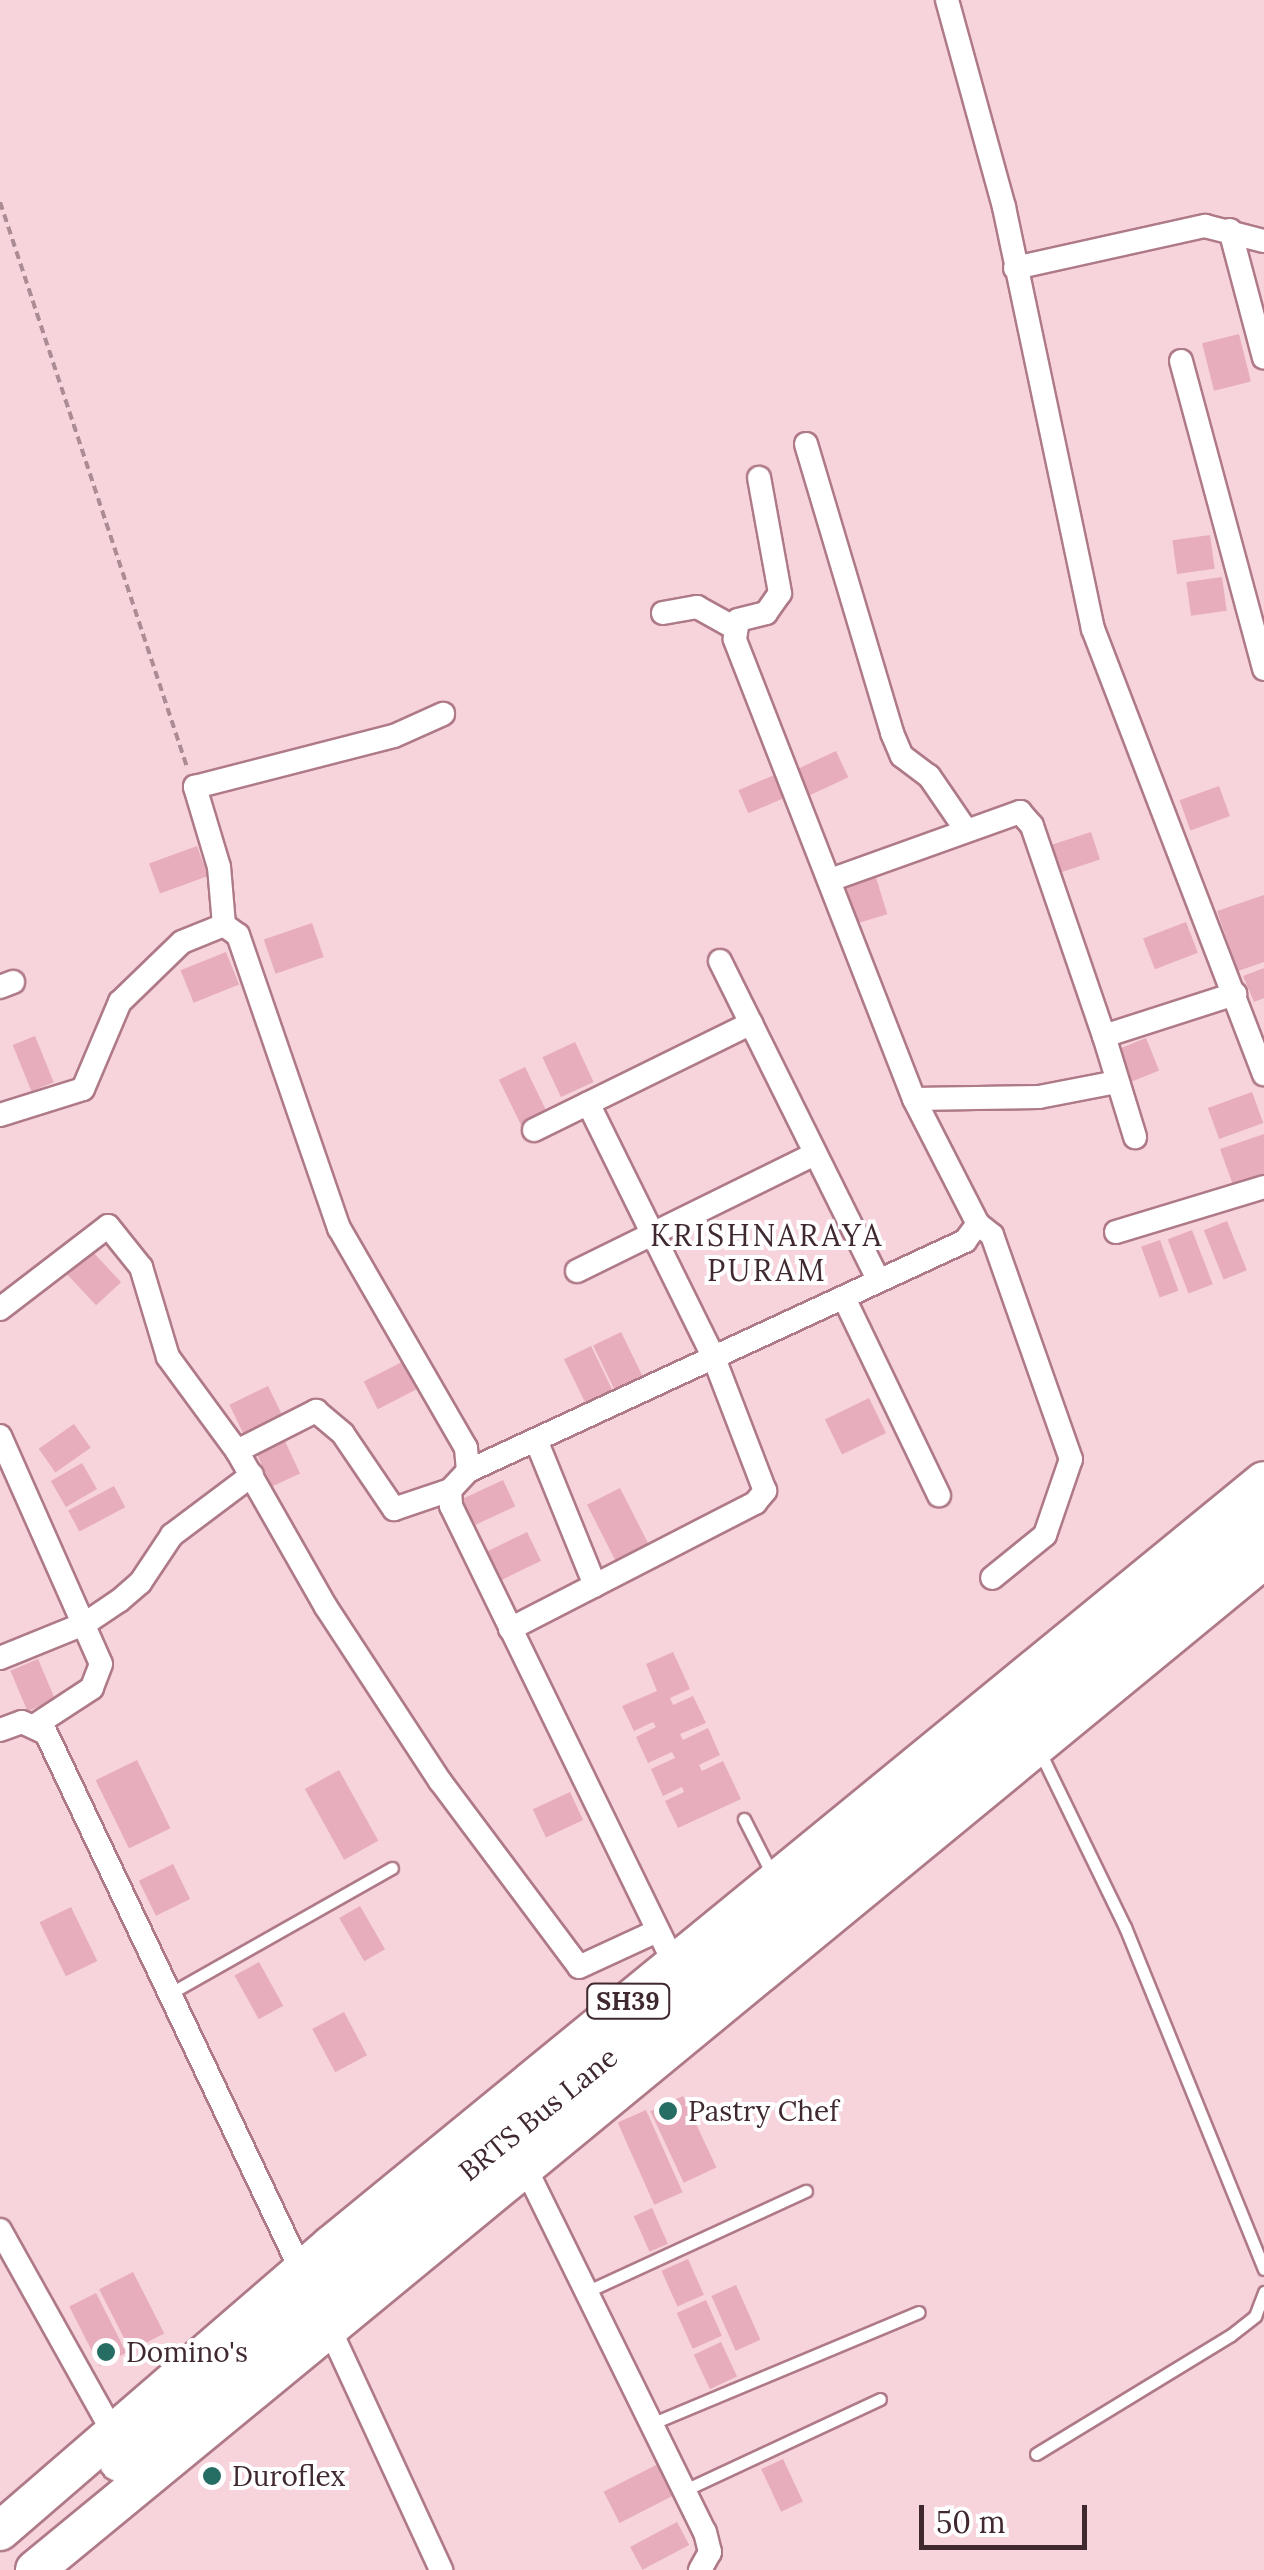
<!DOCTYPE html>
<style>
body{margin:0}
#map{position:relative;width:1264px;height:2570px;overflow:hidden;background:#f7d3dc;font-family:Lora,serif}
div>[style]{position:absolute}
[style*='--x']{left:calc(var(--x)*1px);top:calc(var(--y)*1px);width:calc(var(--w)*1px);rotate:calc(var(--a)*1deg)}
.building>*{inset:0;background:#e7adbc;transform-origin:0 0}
.path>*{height:4px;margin-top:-2px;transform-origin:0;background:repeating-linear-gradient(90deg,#ab8c94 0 8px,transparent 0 13px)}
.roads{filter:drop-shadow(2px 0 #af7a88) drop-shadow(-2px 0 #af7a88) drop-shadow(0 2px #af7a88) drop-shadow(0 -2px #af7a88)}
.lane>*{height:11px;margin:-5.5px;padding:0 5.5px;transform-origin:5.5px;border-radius:5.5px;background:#fff}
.street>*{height:22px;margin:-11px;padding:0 11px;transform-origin:11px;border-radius:11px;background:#fff}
.primary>*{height:38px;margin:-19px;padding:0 19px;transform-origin:19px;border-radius:19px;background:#fff}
.dots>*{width:28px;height:28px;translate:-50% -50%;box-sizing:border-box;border:5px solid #fff;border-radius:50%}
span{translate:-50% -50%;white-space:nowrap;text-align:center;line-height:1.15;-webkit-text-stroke:8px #fff;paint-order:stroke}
.shield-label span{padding:2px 8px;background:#fff;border:2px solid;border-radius:8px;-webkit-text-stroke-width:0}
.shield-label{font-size:25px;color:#3f282e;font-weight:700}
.poi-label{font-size:28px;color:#3f282e}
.left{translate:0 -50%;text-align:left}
.street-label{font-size:28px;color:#3f282e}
.neighbourhood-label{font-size:30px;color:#3f282e;letter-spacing:2.5px}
.scale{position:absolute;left:919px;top:2505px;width:168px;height:45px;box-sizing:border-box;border:5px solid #3f282e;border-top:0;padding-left:12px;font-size:30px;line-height:35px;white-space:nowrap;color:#3f282e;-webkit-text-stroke:8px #fff;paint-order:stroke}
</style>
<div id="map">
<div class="building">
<div style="left:1239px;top:334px;width:49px;height:38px;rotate:76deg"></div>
<div style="left:1210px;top:535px;width:34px;height:38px;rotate:82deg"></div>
<div style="left:1222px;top:577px;width:34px;height:36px;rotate:82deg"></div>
<div style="left:836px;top:751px;width:29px;height:43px;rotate:65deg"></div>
<div style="left:779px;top:773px;width:25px;height:44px;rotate:67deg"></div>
<div style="left:1219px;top:786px;width:32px;height:42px;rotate:70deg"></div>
<div style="left:1091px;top:832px;width:29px;height:44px;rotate:72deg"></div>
<div style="left:197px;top:846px;width:32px;height:51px;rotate:70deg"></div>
<div style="left:875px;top:874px;width:42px;height:32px;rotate:73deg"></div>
<div style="clip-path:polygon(1264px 895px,1264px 962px,1238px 971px,1217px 911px)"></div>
<div style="left:1186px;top:922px;width:33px;height:46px;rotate:69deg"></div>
<div style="left:312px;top:923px;width:36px;height:51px;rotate:71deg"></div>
<div style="left:226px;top:952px;width:35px;height:49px;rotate:68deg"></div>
<div style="clip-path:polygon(1264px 968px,1264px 998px,1254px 1002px,1243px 976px)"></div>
<div style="left:35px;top:1036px;width:50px;height:24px;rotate:68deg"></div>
<div style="left:1146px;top:1038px;width:35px;height:30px;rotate:68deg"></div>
<div style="left:575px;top:1042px;width:44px;height:36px;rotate:65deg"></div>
<div style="left:525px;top:1067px;width:50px;height:29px;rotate:64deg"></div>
<div style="left:1252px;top:1092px;width:33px;height:47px;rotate:70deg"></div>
<div style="clip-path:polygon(1264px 1134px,1264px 1174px,1233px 1185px,1220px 1149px)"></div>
<div style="left:1227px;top:1221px;width:53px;height:25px;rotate:68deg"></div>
<div style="left:1192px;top:1230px;width:58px;height:26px;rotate:69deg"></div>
<div style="left:1160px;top:1240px;width:54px;height:20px;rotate:70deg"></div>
<div style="left:91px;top:1250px;width:44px;height:34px;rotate:47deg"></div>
<div style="left:621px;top:1332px;width:49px;height:31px;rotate:64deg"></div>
<div style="left:591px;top:1346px;width:50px;height:30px;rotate:64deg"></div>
<div style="left:402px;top:1362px;width:31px;height:43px;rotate:63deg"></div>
<div style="left:268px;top:1386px;width:34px;height:43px;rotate:64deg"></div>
<div style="left:869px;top:1398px;width:39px;height:49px;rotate:64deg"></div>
<div style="left:74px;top:1424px;width:29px;height:43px;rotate:55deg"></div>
<div style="left:284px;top:1439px;width:38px;height:31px;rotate:65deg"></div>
<div style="left:82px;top:1463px;width:30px;height:36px;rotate:60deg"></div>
<div style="left:503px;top:1480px;width:29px;height:45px;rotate:65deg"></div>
<div style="left:114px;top:1486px;width:24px;height:52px;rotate:62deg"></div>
<div style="left:620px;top:1488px;width:63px;height:37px;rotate:63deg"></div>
<div style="left:527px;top:1532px;width:32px;height:52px;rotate:64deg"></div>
<div style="clip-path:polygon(673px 1652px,690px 1689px,670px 1698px,673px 1705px,693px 1696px,706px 1723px,680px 1734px,683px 1740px,708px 1728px,720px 1755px,699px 1765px,702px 1771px,723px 1761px,741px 1799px,678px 1828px,665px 1801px,684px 1792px,682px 1787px,663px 1796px,651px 1769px,675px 1758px,672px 1752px,648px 1763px,636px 1737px,656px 1727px,653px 1722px,634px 1731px,622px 1706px,657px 1691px,646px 1664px)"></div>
<div style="left:38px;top:1659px;width:44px;height:30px;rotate:67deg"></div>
<div style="left:137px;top:1760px;width:76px;height:46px;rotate:64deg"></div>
<div style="left:339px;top:1770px;width:81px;height:39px;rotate:61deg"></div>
<div style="left:570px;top:1792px;width:31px;height:41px;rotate:65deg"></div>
<div style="left:173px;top:1864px;width:39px;height:38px;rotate:64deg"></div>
<div style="left:360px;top:1906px;width:50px;height:24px;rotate:60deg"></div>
<div style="left:71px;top:1907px;width:60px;height:35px;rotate:64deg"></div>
<div style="left:259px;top:1962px;width:50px;height:28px;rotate:61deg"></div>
<div style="left:344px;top:2012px;width:49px;height:36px;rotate:62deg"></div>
<div style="left:683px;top:2096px;width:79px;height:36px;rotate:65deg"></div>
<div style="left:646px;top:2110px;width:90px;height:31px;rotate:66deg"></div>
<div style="left:652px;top:2208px;width:39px;height:20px;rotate:66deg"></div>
<div style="left:688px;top:2259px;width:39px;height:29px;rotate:66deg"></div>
<div style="left:133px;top:2272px;width:69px;height:38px;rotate:63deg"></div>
<div style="left:736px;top:2285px;width:60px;height:27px;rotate:66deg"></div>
<div style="left:96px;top:2293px;width:67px;height:30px;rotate:63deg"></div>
<div style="left:706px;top:2300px;width:39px;height:32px;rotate:66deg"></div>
<div style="left:721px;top:2342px;width:38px;height:30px;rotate:65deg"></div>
<div style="left:783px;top:2459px;width:47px;height:24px;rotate:65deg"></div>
<div style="left:658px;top:2464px;width:35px;height:61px;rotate:63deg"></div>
<div style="left:677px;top:2522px;width:26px;height:53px;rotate:62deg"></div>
</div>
<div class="path">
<div style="--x:0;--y:202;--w:595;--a:71.69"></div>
</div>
<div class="roads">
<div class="lane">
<div style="--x:1039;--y:1750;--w:197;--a:64.1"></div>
<div style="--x:1125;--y:1927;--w:369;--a:67.9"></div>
<div style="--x:744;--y:1819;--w:66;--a:63"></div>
<div style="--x:169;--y:1994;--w:256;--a:-29.5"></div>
<div style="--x:586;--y:2292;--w:242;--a:-24.7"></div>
<div style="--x:651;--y:2424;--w:290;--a:-22.7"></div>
<div style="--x:1036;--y:2454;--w:228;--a:-31.4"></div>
<div style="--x:1231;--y:2335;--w:31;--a:-38"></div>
<div style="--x:1255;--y:2316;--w:26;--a:-69"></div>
<div style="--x:685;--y:2490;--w:215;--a:-25"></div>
</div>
<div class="street">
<div style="--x:947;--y:0;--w:215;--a:74.6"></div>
<div style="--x:1004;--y:207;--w:431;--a:78.1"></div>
<div style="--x:1093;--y:629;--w:477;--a:69"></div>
<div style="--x:1230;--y:230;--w:132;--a:75.1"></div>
<div style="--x:1015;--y:268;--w:195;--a:-12.5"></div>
<div style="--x:1205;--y:226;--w:61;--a:14.3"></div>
<div style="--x:1181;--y:361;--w:319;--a:74.9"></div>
<div style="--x:806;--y:444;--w:302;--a:73.4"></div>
<div style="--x:892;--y:733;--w:25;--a:67"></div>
<div style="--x:902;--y:756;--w:34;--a:37"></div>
<div style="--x:929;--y:776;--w:65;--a:55.6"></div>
<div style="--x:663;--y:613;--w:35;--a:-10"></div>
<div style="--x:697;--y:607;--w:41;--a:29.1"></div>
<div style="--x:833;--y:879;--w:199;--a:-19.7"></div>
<div style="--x:1020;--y:812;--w:18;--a:49"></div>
<div style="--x:1032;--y:826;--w:222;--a:71.1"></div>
<div style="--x:1104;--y:1036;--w:138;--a:-17.8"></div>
<div style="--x:224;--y:925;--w:58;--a:-94.9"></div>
<div style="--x:219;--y:867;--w:84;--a:-106.7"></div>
<div style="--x:195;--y:787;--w:205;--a:-14.4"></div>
<div style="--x:394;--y:736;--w:54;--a:-24.2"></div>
<div style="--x:720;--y:961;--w:357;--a:63.6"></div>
<div style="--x:0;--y:987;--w:14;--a:-21"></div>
<div style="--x:1104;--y:1036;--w:106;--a:72.9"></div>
<div style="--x:914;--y:1099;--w:125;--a:-0.9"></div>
<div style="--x:1039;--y:1097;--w:79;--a:-10.9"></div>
<div style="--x:0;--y:1115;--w:87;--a:-17.4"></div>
<div style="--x:83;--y:1089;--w:95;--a:-67"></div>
<div style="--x:120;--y:1002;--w:86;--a:-44.1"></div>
<div style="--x:182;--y:942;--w:45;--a:-22"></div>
<div style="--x:224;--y:925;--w:17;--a:36"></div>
<div style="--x:238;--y:935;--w:310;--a:71"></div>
<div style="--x:339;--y:1228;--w:254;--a:60"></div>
<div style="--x:466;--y:1448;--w:23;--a:85"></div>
<div style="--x:468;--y:1471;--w:26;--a:133"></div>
<div style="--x:450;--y:1490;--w:16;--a:86"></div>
<div style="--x:451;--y:1506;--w:509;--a:63.99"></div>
<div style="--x:534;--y:1130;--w:242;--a:-26.2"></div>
<div style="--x:978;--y:1224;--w:18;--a:38"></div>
<div style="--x:992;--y:1235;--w:238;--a:70.6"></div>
<div style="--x:1071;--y:1459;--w:80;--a:108.9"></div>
<div style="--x:1045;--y:1535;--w:68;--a:140.9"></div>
<div style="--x:1116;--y:1232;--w:155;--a:-16.9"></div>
<div style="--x:577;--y:1271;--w:265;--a:-26.2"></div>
<div style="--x:844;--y:1298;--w:219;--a:64.3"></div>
<div style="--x:0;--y:1309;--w:136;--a:-37.5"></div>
<div style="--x:108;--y:1226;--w:53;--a:51.2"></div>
<div style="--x:141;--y:1267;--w:94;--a:73.3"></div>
<div style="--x:168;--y:1357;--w:117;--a:53.7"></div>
<div style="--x:237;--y:1451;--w:180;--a:60.3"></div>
<div style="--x:326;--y:1607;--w:208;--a:56.8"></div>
<div style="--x:440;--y:1781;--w:232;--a:53.2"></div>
<div style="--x:579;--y:1967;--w:86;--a:-24.8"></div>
<div style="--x:0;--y:1436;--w:249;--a:66.1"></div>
<div style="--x:101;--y:1664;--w:26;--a:111"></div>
<div style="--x:92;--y:1688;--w:66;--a:146.8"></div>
<div style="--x:536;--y:1440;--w:157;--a:67.9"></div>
<div style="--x:237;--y:1451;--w:89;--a:-26.9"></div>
<div style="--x:316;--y:1411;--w:35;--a:40"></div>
<div style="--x:343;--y:1434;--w:91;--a:55.8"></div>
<div style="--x:394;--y:1509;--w:59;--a:-18.7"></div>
<div style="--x:468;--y:1471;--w:548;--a:-24.83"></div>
<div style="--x:965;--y:1241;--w:21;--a:-53"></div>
<div style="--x:978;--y:1224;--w:140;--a:-117.1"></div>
<div style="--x:914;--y:1099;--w:494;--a:-111.3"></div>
<div style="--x:735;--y:639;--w:19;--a:-81"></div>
<div style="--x:738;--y:620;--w:29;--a:-14"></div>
<div style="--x:766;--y:613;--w:24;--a:-55"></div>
<div style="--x:780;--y:593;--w:117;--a:-100.3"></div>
<div style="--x:510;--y:1629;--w:276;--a:-27.2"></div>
<div style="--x:755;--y:1503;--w:16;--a:-50"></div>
<div style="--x:765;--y:1491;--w:142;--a:-111"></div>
<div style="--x:714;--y:1358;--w:284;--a:-116.3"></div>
<div style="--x:0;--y:1658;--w:93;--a:-22.1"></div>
<div style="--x:86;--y:1623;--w:40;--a:-34"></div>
<div style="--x:119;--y:1601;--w:28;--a:-41"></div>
<div style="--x:140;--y:1583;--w:58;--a:-56.3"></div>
<div style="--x:172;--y:1535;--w:100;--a:-36.9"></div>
<div style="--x:0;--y:1730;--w:23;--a:-20"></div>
<div style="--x:22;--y:1722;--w:26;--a:25"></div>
<div style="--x:46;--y:1733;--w:594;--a:64.6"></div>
<div style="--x:526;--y:2169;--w:405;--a:63.8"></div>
<div style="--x:705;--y:2532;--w:21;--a:76"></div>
<div style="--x:710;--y:2552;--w:21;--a:119"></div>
<div style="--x:0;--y:2230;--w:234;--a:60.8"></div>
<div style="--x:328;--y:2325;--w:270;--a:65.2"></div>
</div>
<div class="primary">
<div style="--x:119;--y:2462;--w:1481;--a:-39.38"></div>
<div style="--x:0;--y:2531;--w:436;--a:-40.8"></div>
<div style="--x:330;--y:2246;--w:1207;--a:-39.32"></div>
<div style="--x:35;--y:2570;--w:1591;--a:-39.44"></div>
</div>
</div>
<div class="dots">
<div style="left:668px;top:2111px;background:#266d63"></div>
<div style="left:106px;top:2352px;background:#266d63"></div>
<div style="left:212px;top:2476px;background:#266d63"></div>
</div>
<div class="shield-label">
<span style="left:628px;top:2001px">SH39</span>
</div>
<div class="poi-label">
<span class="left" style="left:688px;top:2111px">Pastry Chef</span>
<span class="left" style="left:126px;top:2352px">Domino's</span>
<span class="left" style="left:232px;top:2476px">Duroflex</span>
</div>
<div class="street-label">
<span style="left:538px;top:2114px;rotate:-39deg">BRTS Bus Lane</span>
</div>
<div class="neighbourhood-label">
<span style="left:767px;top:1252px">KRISHNARAYA<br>PURAM</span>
</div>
<div class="scale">50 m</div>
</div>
